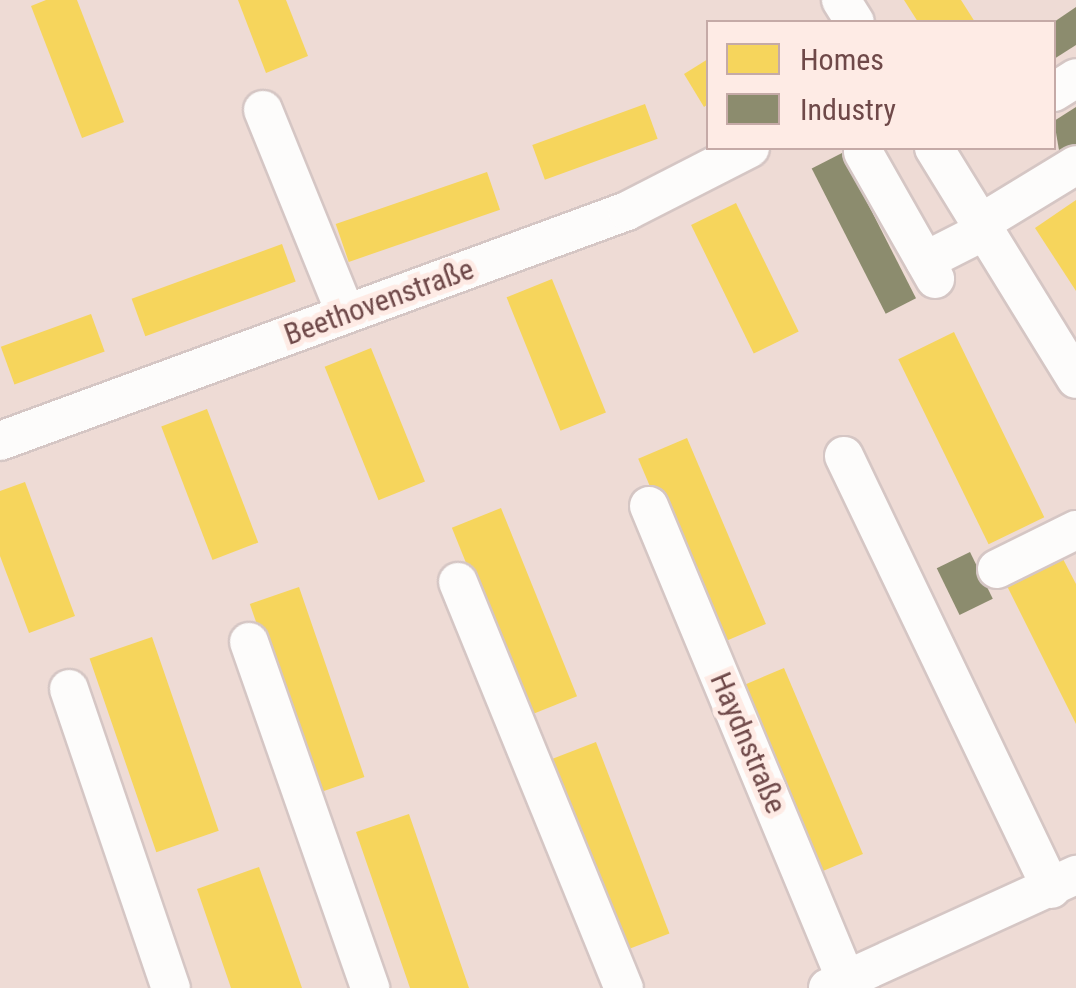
<!DOCTYPE html>
<meta charset="utf-8">
<style>
body{margin:0}
#map{position:relative;width:1076px;height:988px;overflow:hidden;background:#f4eae6;font-family:"Roboto Condensed",sans-serif}
div>[style]{position:absolute}
[style*='--x']{left:calc(var(--x)*1px);top:calc(var(--y)*1px);width:calc(var(--w)*1px);rotate:calc(var(--a)*1deg)}
.residential>*{inset:0;background:#eedbd5}
.homes>*{inset:0;background:#f6d55c;transform-origin:0 0}
.industry>*{inset:0;background:#8c8c6e;transform-origin:0 0}
.roads{filter:drop-shadow(2px 0 #d5c6c4) drop-shadow(-2px 0 #d5c6c4) drop-shadow(0 2px #d5c6c4) drop-shadow(0 -2px #d5c6c4)}
.minor>*{height:38px;margin:-19px;padding:0 19px;transform-origin:19px;border-radius:19px;background:#fdfcfb}
span{translate:-50% -50%;white-space:nowrap;text-align:center;line-height:1.15;-webkit-text-stroke:10px #feebe5;paint-order:stroke}
.street-label{font-size:30px;color:#6f4949}
.legend{position:absolute;left:706px;top:20px;width:350px;height:130px;box-sizing:border-box;background:#feebe5;border:2px solid #c5aaa7;margin:0;padding:12px 18px;list-style:none;font-size:30px;color:#6f4949}
.legend li{display:flex;align-items:center;gap:20px;height:50px}
.legend b{width:50px;border:2px solid #c5aaa7}
</style>
<div id="map">
<div class="residential">
<div style="clip-path:polygon(evenodd,0 0,1076px 0,1076px 988px,0 988px,0 0,708px 22px,1054px 22px,1054px 148px,708px 148px,708px 22px)"></div>
</div>
<div class="homes">
<div style="clip-path:polygon(46px 0,77px 0,124px 122px,82px 138px,31px 6px)"></div>
<div style="clip-path:polygon(238px 0,286px 0,308px 56px,266px 73px)"></div>
<div style="clip-path:polygon(904px 0,961px 0,975px 22px,918px 22px)"></div>
<div style="clip-path:polygon(708px 59px,708px 104px,704px 107px,684px 74px)"></div>
<div style="left:645px;top:104px;width:37px;height:120px;rotate:70deg"></div>
<div style="left:487px;top:172px;width:40px;height:160px;rotate:71deg"></div>
<div style="clip-path:polygon(1076px 200px,1076px 291px,1035px 228px)"></div>
<div style="left:736px;top:203px;width:143px;height:50px;rotate:64deg"></div>
<div style="left:282px;top:244px;width:40px;height:160px;rotate:70deg"></div>
<div style="left:552px;top:279px;width:144px;height:49px;rotate:68deg"></div>
<div style="left:91px;top:314px;width:40px;height:96px;rotate:70deg"></div>
<div style="left:954px;top:332px;width:206px;height:62px;rotate:64deg"></div>
<div style="left:371px;top:348px;width:144px;height:50px;rotate:68deg"></div>
<div style="left:207px;top:409px;width:143px;height:49px;rotate:69deg"></div>
<div style="left:687px;top:438px;width:202px;height:53px;rotate:67deg"></div>
<div style="clip-path:polygon(25px 482px,75px 616px,29px 633px,0 556px,0 491px)"></div>
<div style="left:501px;top:508px;width:203px;height:53px;rotate:68deg"></div>
<div style="clip-path:polygon(1062px 557px,1076px 584px,1076px 724px,1006px 584px)"></div>
<div style="left:299px;top:587px;width:201px;height:52px;rotate:71deg"></div>
<div style="left:152px;top:637px;width:205px;height:66px;rotate:71deg"></div>
<div style="left:784px;top:668px;width:202px;height:53px;rotate:67deg"></div>
<div style="left:596px;top:742px;width:205px;height:52px;rotate:69deg"></div>
<div style="clip-path:polygon(409px 814px,442px 910px,469px 988px,410px 988px,367px 864px,356px 832px)"></div>
<div style="clip-path:polygon(259px 867px,294px 965px,302px 988px,231px 988px,197px 889px)"></div>
</div>
<div class="industry">
<div style="clip-path:polygon(1076px 7px,1076px 45px,1054px 59px,1054px 22px)"></div>
<div style="clip-path:polygon(1076px 107px,1076px 146px,1060px 156px,1054px 121px)"></div>
<div style="left:842px;top:153px;width:163px;height:34px;rotate:63deg"></div>
<div style="left:970px;top:552px;width:52px;height:37px;rotate:64deg"></div>
</div>
<div class="roads">
<div class="minor">
<div style="--x:841;--y:0;--w:26;--a:58"></div>
<div style="--x:1054;--y:92;--w:26;--a:-32"></div>
<div style="--x:263;--y:110;--w:220;--a:67.9"></div>
<div style="--x:934;--y:148;--w:271;--a:58.4"></div>
<div style="--x:863;--y:152;--w:146;--a:60.4"></div>
<div style="--x:981;--y:223;--w:111;--a:-31.4"></div>
<div style="--x:925;--y:261;--w:68;--a:-26.9"></div>
<div style="--x:0;--y:441;--w:668;--a:-20.14"></div>
<div style="--x:627;--y:211;--w:138;--a:-27.1"></div>
<div style="--x:844;--y:456;--w:480;--a:64.4"></div>
<div style="--x:649;--y:506;--w:513;--a:67.43"></div>
<div style="--x:997;--y:569;--w:88;--a:-26.3"></div>
<div style="--x:458;--y:582;--w:439;--a:67.8"></div>
<div style="--x:249;--y:642;--w:367;--a:70.7"></div>
<div style="--x:69;--y:689;--w:316;--a:71.2"></div>
<div style="--x:828;--y:988;--w:273;--a:-24.5"></div>
</div>
</div>
<div class="street-label">
<span style="left:379px;top:302px;rotate:-20deg">Beethovenstraße</span>
<span style="left:748px;top:743px;rotate:67deg">Haydnstraße</span>
</div>
<ul class="legend">
<li><b style="height:28px;background:#f6d55c"></b>Homes</li>
<li><b style="height:28px;background:#8c8c6e"></b>Industry</li>
</ul>
</div>
